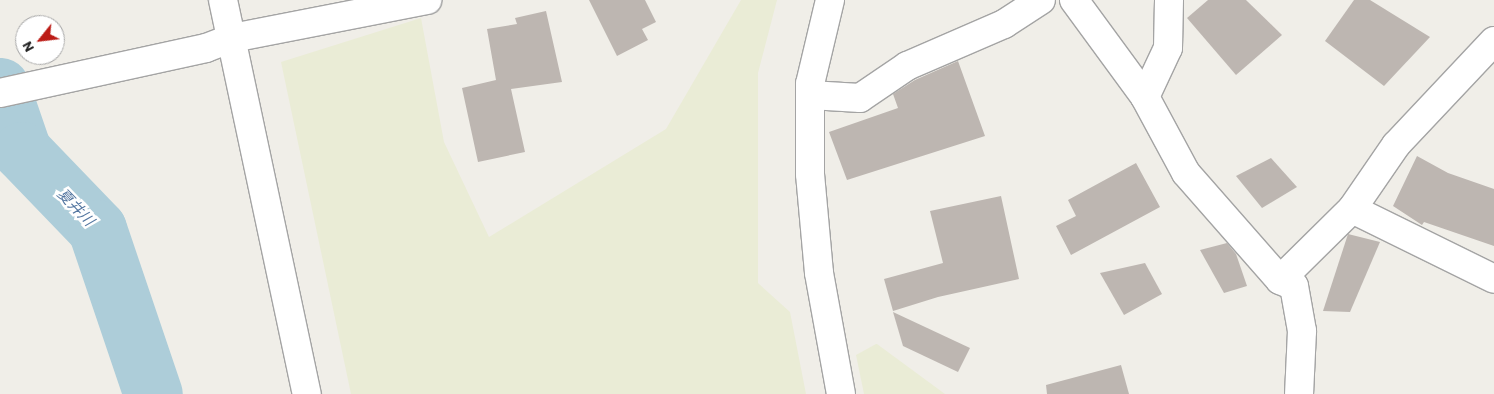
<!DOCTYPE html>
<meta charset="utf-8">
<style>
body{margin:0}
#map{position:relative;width:1494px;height:394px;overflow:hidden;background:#f0eee8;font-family:Barlow,"Noto Sans JP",sans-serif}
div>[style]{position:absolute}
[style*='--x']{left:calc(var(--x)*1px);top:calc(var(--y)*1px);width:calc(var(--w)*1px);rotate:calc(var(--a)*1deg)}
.farmland>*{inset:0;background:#eaecd6}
.river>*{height:59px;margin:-29.5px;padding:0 29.5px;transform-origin:29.5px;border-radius:29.5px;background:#adcdd9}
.building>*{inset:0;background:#bdb6b1}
.roads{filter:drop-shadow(1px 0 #a4a4a4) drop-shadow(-1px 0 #a4a4a4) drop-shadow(0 1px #a4a4a4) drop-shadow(0 -1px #a4a4a4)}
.minor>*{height:28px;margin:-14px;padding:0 14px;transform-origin:14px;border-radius:14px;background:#fff}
span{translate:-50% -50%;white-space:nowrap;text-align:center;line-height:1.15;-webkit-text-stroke:5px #fff;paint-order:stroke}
.water-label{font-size:15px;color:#5376a0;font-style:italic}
.north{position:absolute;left:15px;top:15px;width:50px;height:50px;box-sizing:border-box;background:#fff;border:1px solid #a6a6a6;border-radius:50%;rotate:241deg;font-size:14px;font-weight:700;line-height:20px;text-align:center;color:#202020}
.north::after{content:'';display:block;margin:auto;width:18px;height:22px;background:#bc1b15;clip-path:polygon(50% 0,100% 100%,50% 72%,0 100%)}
</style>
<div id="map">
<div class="farmland">
<div style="clip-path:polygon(741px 0,777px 0,758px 73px,758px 283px,790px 312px,806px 394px,351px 394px,281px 62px,421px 18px,444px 142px,489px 237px,666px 129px)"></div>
<div style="clip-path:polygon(876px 344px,877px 344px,945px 394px,864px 394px,856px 355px)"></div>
</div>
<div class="river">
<div style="--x:0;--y:87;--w:68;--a:71"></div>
<div style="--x:22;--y:151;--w:108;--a:46.1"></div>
<div style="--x:97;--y:229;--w:174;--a:71.3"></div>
</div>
<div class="building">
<div style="clip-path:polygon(589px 0,645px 0,656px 22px,642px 29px,648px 40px,617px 56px)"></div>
<div style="clip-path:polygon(1208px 0,1246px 0,1282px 35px,1236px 75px,1187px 18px)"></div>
<div style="clip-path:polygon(1354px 0,1370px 0,1430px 37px,1384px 86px,1325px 41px)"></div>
<div style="clip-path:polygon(546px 11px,562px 82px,511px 89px,525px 152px,478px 162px,462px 88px,496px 80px,487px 29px,517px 24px,515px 18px)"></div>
<div style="clip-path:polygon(958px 61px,985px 136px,847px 180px,829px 132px,898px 108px,893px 94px,915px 80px)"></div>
<div style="clip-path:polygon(1417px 156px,1448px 173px,1494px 189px,1494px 246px,1424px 222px,1422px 225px,1393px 206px)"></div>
<div style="clip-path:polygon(1271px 158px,1297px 187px,1262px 208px,1236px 176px)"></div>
<div style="clip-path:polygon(1136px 163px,1160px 207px,1071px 255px,1056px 226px,1076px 216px,1068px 200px)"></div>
<div style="clip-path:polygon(1001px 196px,1019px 279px,938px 297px,893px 311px,884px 279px,943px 263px,930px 211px)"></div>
<div style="clip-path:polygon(1348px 234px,1380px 242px,1350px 312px,1323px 311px)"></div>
<div style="clip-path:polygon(1227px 243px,1236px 254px,1247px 286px,1224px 293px,1200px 250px)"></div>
<div style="clip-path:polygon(1145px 263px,1162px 294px,1124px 315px,1100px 273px)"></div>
<div style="clip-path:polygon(893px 312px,970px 348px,958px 372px,903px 346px)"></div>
<div style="clip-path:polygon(1121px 365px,1129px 394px,1047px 394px,1046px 385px)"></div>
</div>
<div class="roads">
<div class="minor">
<div style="--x:223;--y:0;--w:403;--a:78"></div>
<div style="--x:830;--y:0;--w:86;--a:103.4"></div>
<div style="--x:810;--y:84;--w:90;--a:90"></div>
<div style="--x:810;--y:174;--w:99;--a:84.8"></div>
<div style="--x:819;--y:273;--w:123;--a:79.7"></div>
<div style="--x:1074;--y:0;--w:120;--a:53.8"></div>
<div style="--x:1145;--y:97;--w:86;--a:61.7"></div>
<div style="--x:1186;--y:173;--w:142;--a:48.7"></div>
<div style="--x:1280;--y:280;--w:15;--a:23"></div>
<div style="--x:1294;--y:286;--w:46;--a:79.9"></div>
<div style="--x:1302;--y:331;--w:63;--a:92.7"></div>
<div style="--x:0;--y:93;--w:211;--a:-12.3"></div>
<div style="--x:206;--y:48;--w:28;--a:-21"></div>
<div style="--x:232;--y:38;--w:199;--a:-11"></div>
<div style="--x:810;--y:95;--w:50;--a:3.4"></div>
<div style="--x:860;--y:98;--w:57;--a:-34.2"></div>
<div style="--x:907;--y:66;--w:106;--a:-23.4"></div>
<div style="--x:1004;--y:24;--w:44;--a:-33"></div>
<div style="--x:1145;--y:97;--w:54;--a:-64.9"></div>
<div style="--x:1168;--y:48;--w:48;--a:-88.8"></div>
<div style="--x:1352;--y:209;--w:158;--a:26.2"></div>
<div style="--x:1280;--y:280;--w:101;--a:-44.6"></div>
<div style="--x:1352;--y:209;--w:78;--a:-55.5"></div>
<div style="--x:1396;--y:145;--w:143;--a:-46.7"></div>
</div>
</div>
<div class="water-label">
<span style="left:76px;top:207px;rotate:46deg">夏井川</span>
</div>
<div class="north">N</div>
</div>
